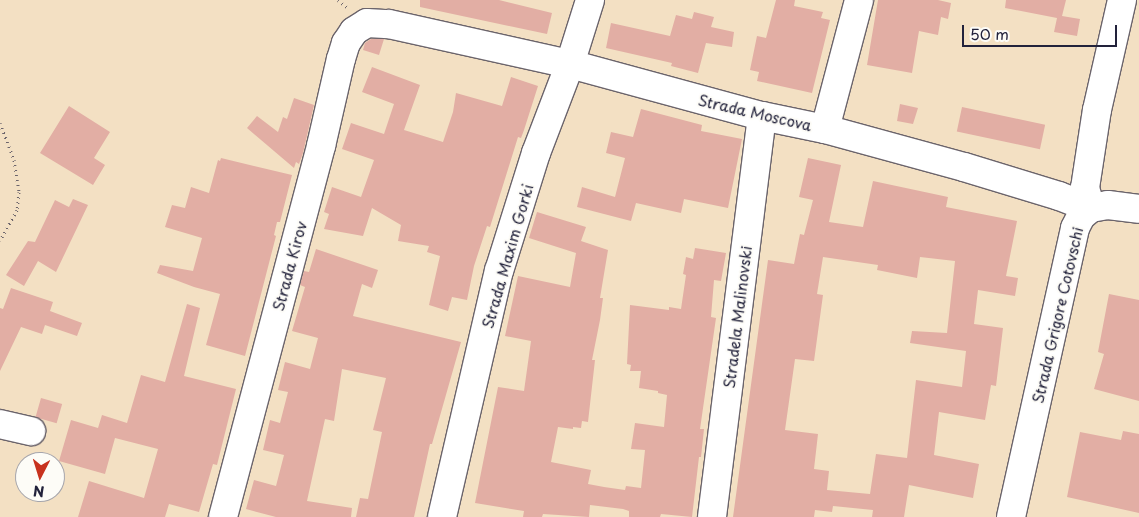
<!DOCTYPE html>
<style>
body{margin:0}
#map{position:relative;width:1139px;height:517px;overflow:hidden;background:#f3e0c3;font-family:"Playpen Sans",sans-serif}
div>[style]{position:absolute}
[style*='--x']{left:calc(var(--x)*1px);top:calc(var(--y)*1px);width:calc(var(--w)*1px);rotate:calc(var(--a)*1deg)}
.building>*{inset:0;background:#e2aea4;transform-origin:0 0}
.path>*{height:3px;margin-top:-1.5px;transform-origin:0;background:repeating-linear-gradient(90deg,#6b646b 0 1px,transparent 0 5px)}
.roads{filter:drop-shadow(1px 0 #6b646b) drop-shadow(-1px 0 #6b646b) drop-shadow(0 1px #6b646b) drop-shadow(0 -1px #6b646b)}
.minor>*{height:28px;margin:-14px;padding:0 14px;transform-origin:14px;border-radius:14px;background:#fff}
span{translate:-50% -50%;white-space:nowrap;text-align:center;line-height:1.15;-webkit-text-stroke:4px #fdfcf7;paint-order:stroke}
.street-label{font-size:15px;color:#22223b}
.north{position:absolute;left:15px;top:452px;width:50px;height:50px;box-sizing:border-box;background:#fdfcf7;border:1px solid #a5a5ac;border-radius:50%;rotate:185deg;font-size:14px;font-weight:700;line-height:20px;text-align:center;color:#22223b}
.north::after{content:'';display:block;margin:auto;width:18px;height:22px;background:#c8321e;clip-path:polygon(50% 0,100% 100%,50% 72%,0 100%)}
.scale{position:absolute;left:962px;top:25px;width:155px;height:22px;box-sizing:border-box;border:2px solid #22223b;border-top:0;padding-left:6px;font-size:15px;line-height:18px;white-space:nowrap;color:#22223b;-webkit-text-stroke:4px #fdfcf7;paint-order:stroke}
</style>
<div id="map">
<div class="building">
<div style="clip-path:polygon(420px 0,499px 0,552px 13px,547px 34px,420px 7px)"></div>
<div style="clip-path:polygon(776px 0,795px 0,794px 6px,823px 12px,821px 18px,830px 20px,812px 93px,757px 81px,759px 72px,750px 70px,757px 36px,766px 38px)"></div>
<div style="clip-path:polygon(878px 0,938px 0,951px 3px,948px 19px,941px 17px,938px 35px,919px 31px,912px 73px,867px 65px)"></div>
<div style="clip-path:polygon(1006px 0,1066px 0,1062px 16px,1080px 19px,1077px 36px,1054px 32px,1057px 18px,1005px 8px)"></div>
<div style="clip-path:polygon(694px 12px,714px 17px,711px 27px,734px 32px,732px 47px,706px 43px,698px 73px,671px 66px,672px 63px,606px 48px,611px 23px,670px 36px,676px 15px,692px 19px)"></div>
<div style="clip-path:polygon(371px 39px,384px 39px,379px 55px,363px 50px,365px 43px)"></div>
<div style="clip-path:polygon(372px 67px,420px 85px,404px 130px,443px 142px,453px 112px,456px 93px,502px 106px,511px 77px,538px 86px,524px 130px,521px 138px,518px 137px,490px 227px,487px 226px,474px 266px,467px 300px,452px 297px,448px 311px,429px 305px,440px 256px,427px 252px,429px 246px,398px 241px,401px 225px,372px 208px,363px 236px,324px 229px,329px 214px,324px 212px,332px 187px,361px 197px,374px 160px,342px 149px,351px 123px,384px 134px,394px 104px,362px 92px)"></div>
<div style="clip-path:polygon(294px 98px,314px 105px,303px 153px,299px 164px,296px 162px,294px 168px,247px 128px,257px 116px,278px 132px,283px 117px,287px 119px)"></div>
<div style="clip-path:polygon(900px 104px,918px 108px,913px 124px,897px 121px)"></div>
<div style="clip-path:polygon(69px 106px,110px 132px,94px 158px,105px 165px,93px 185px,40px 153px)"></div>
<div style="left:962px;top:107px;width:85px;height:25px;rotate:12deg"></div>
<div style="clip-path:polygon(641px 109px,702px 125px,701px 131px,742px 139px,728px 208px,684px 199px,681px 213px,636px 203px,631px 221px,577px 207px,582px 187px,615px 197px,625px 158px,606px 153px,611px 132px,633px 137px)"></div>
<div style="clip-path:polygon(221px 158px,292px 175px,280px 222px,277px 222px,274px 235px,276px 236px,245px 356px,206px 345px,220px 294px,194px 287px,157px 273px,160px 265px,193px 271px,202px 238px,165px 227px,172px 205px,185px 208px,191px 187px,209px 193px,218px 160px,220px 161px)"></div>
<div style="clip-path:polygon(evenodd,808px 158px,841px 165px,829px 222px,863px 227px,873px 181px,948px 197px,946px 207px,1017px 221px,1006px 276px,1018px 278px,1015px 296px,978px 290px,974px 324px,1003px 328px,996px 386px,991px 385px,985px 420px,939px 412px,934px 455px,979px 464px,973px 498px,909px 485px,904px 517px,872px 517px,873px 510px,833px 506px,832px 512px,815px 510px,814px 517px,733px 517px,768px 260px,794px 264px,800px 234px,804px 235px,813px 200px,799px 197px,808px 158px,823px 257px,878px 265px,877px 270px,917px 278px,920px 257px,955px 261px,947px 333px,912px 331px,910px 343px,966px 351px,962px 387px,916px 380px,907px 458px,876px 454px,870px 494px,827px 490px,829px 471px,814px 469px,818px 434px,785px 430px,795px 359px,814px 361px,823px 295px,817px 294px,823px 257px)"></div>
<div style="clip-path:polygon(73px 199px,88px 205px,56px 272px,38px 261px,24px 286px,6px 275px,28px 241px,35px 242px,55px 200px,69px 207px)"></div>
<div style="clip-path:polygon(537px 212px,586px 227px,581px 241px,608px 250px,600px 298px,603px 298px,600px 320px,592px 360px,595px 360px,588px 422px,582px 421px,581px 428px,573px 427px,573px 429px,558px 427px,551px 462px,591px 470px,588px 484px,604px 487px,625px 490px,626px 486px,641px 488px,645px 450px,631px 449px,635px 423px,664px 427px,667px 395px,658px 393px,658px 391px,639px 388px,641px 371px,630px 371px,631px 365px,627px 364px,630px 305px,669px 310px,669px 307px,681px 309px,686px 275px,683px 274px,686px 257px,693px 259px,695px 248px,726px 253px,721px 281px,714px 280px,711px 317px,716px 318px,700px 429px,704px 429px,701px 457px,699px 457px,692px 517px,661px 514px,660px 517px,629px 517px,629px 511px,623px 509px,590px 505px,589px 517px,543px 514px,542px 517px,523px 517px,524px 511px,475px 503px,498px 387px,524px 391px,531px 341px,505px 336px,518px 276px,570px 287px,576px 253px,529px 238px)"></div>
<div style="clip-path:polygon(316px 249px,378px 270px,372px 288px,362px 284px,353px 316px,461px 342px,432px 444px,430px 444px,414px 517px,356px 517px,360px 498px,368px 499px,382px 432px,373px 430px,386px 378px,342px 369px,334px 421px,325px 419px,307px 501px,352px 508px,351px 517px,276px 517px,246px 509px,254px 480px,276px 486px,284px 455px,263px 450px,270px 420px,280px 423px,288px 392px,278px 390px,285px 362px,310px 369px,318px 338px,292px 331px,305px 287px,300px 285px,304px 271px,309px 272px)"></div>
<div style="clip-path:polygon(11px 288px,53px 302px,50px 311px,82px 323px,77px 336px,45px 325px,42px 334px,21px 327px,0 371px,0 308px,3px 309px)"></div>
<div style="clip-path:polygon(1109px 294px,1139px 300px,1139px 401px,1094px 389px,1104px 354px,1098px 352px)"></div>
<div style="clip-path:polygon(187px 304px,200px 308px,184px 376px,236px 389px,217px 465px,213px 464px,199px 512px,169px 504px,165px 517px,78px 517px,89px 481px,144px 498px,158px 449px,115px 438px,105px 474px,59px 461px,71px 420px,98px 428px,102px 415px,127px 423px,141px 375px,165px 382px)"></div>
<div style="left:41px;top:398px;width:22px;height:20px;rotate:16deg"></div>
<div style="clip-path:polygon(1123px 431px,1139px 434px,1139px 513px,1067px 497px,1080px 432px,1121px 440px)"></div>
</div>
<div class="path">
<div style="--x:338;--y:0;--w:11;--a:38"></div>
<div style="--x:0;--y:123;--w:40;--a:69"></div>
<div style="--x:14;--y:160;--w:32;--a:81"></div>
<div style="--x:19;--y:192;--w:18;--a:96"></div>
<div style="--x:17;--y:210;--w:35;--a:119"></div>
</div>
<div class="roads">
<div class="minor">
<div style="--x:825;--y:129;--w:133;--a:-75.2"></div>
<div style="--x:1091;--y:208;--w:21;--a:-107"></div>
<div style="--x:1085;--y:188;--w:79;--a:-81.3"></div>
<div style="--x:1097;--y:110;--w:113;--a:-77.2"></div>
<div style="--x:0;--y:424;--w:32;--a:13"></div>
<div style="--x:223;--y:517;--w:384;--a:-75.2"></div>
<div style="--x:321;--y:146;--w:89;--a:-77.1"></div>
<div style="--x:341;--y:59;--w:17;--a:-73"></div>
<div style="--x:346;--y:43;--w:14;--a:-56"></div>
<div style="--x:354;--y:31;--w:15;--a:-32"></div>
<div style="--x:367;--y:23;--w:22;--a:3"></div>
<div style="--x:389;--y:24;--w:185;--a:12.5"></div>
<div style="--x:570;--y:64;--w:199;--a:15.2"></div>
<div style="--x:762;--y:116;--w:64;--a:11.7"></div>
<div style="--x:825;--y:129;--w:144;--a:15.3"></div>
<div style="--x:964;--y:167;--w:99;--a:17"></div>
<div style="--x:1059;--y:196;--w:34;--a:21"></div>
<div style="--x:1091;--y:208;--w:17;--a:-10"></div>
<div style="--x:1108;--y:205;--w:31;--a:7"></div>
<div style="--x:442;--y:517;--w:253;--a:-77"></div>
<div style="--x:499;--y:271;--w:124;--a:-72.6"></div>
<div style="--x:536;--y:153;--w:95;--a:-69.1"></div>
<div style="--x:570;--y:64;--w:67;--a:-72.6"></div>
<div style="--x:712;--y:517;--w:404;--a:-82.9"></div>
<div style="--x:1011;--y:517;--w:296;--a:-77.5"></div>
<div style="--x:1075;--y:228;--w:13;--a:-63"></div>
<div style="--x:1081;--y:216;--w:13;--a:-39"></div>
</div>
</div>
<div class="street-label">
<span style="left:755px;top:112px;rotate:13deg">Strada Moscova</span>
<span style="left:507px;top:256px;rotate:-74deg">Strada Maxim Gorki</span>
<span style="left:289px;top:266px;rotate:-75deg">Strada Kirov</span>
<span style="left:1057px;top:315px;rotate:-77deg">Strada Grigore Cotovschi</span>
<span style="left:737px;top:317px;rotate:-83deg">Stradela Malinovski</span>
</div>
<div class="north">N</div>
<div class="scale">50 m</div>
</div>
